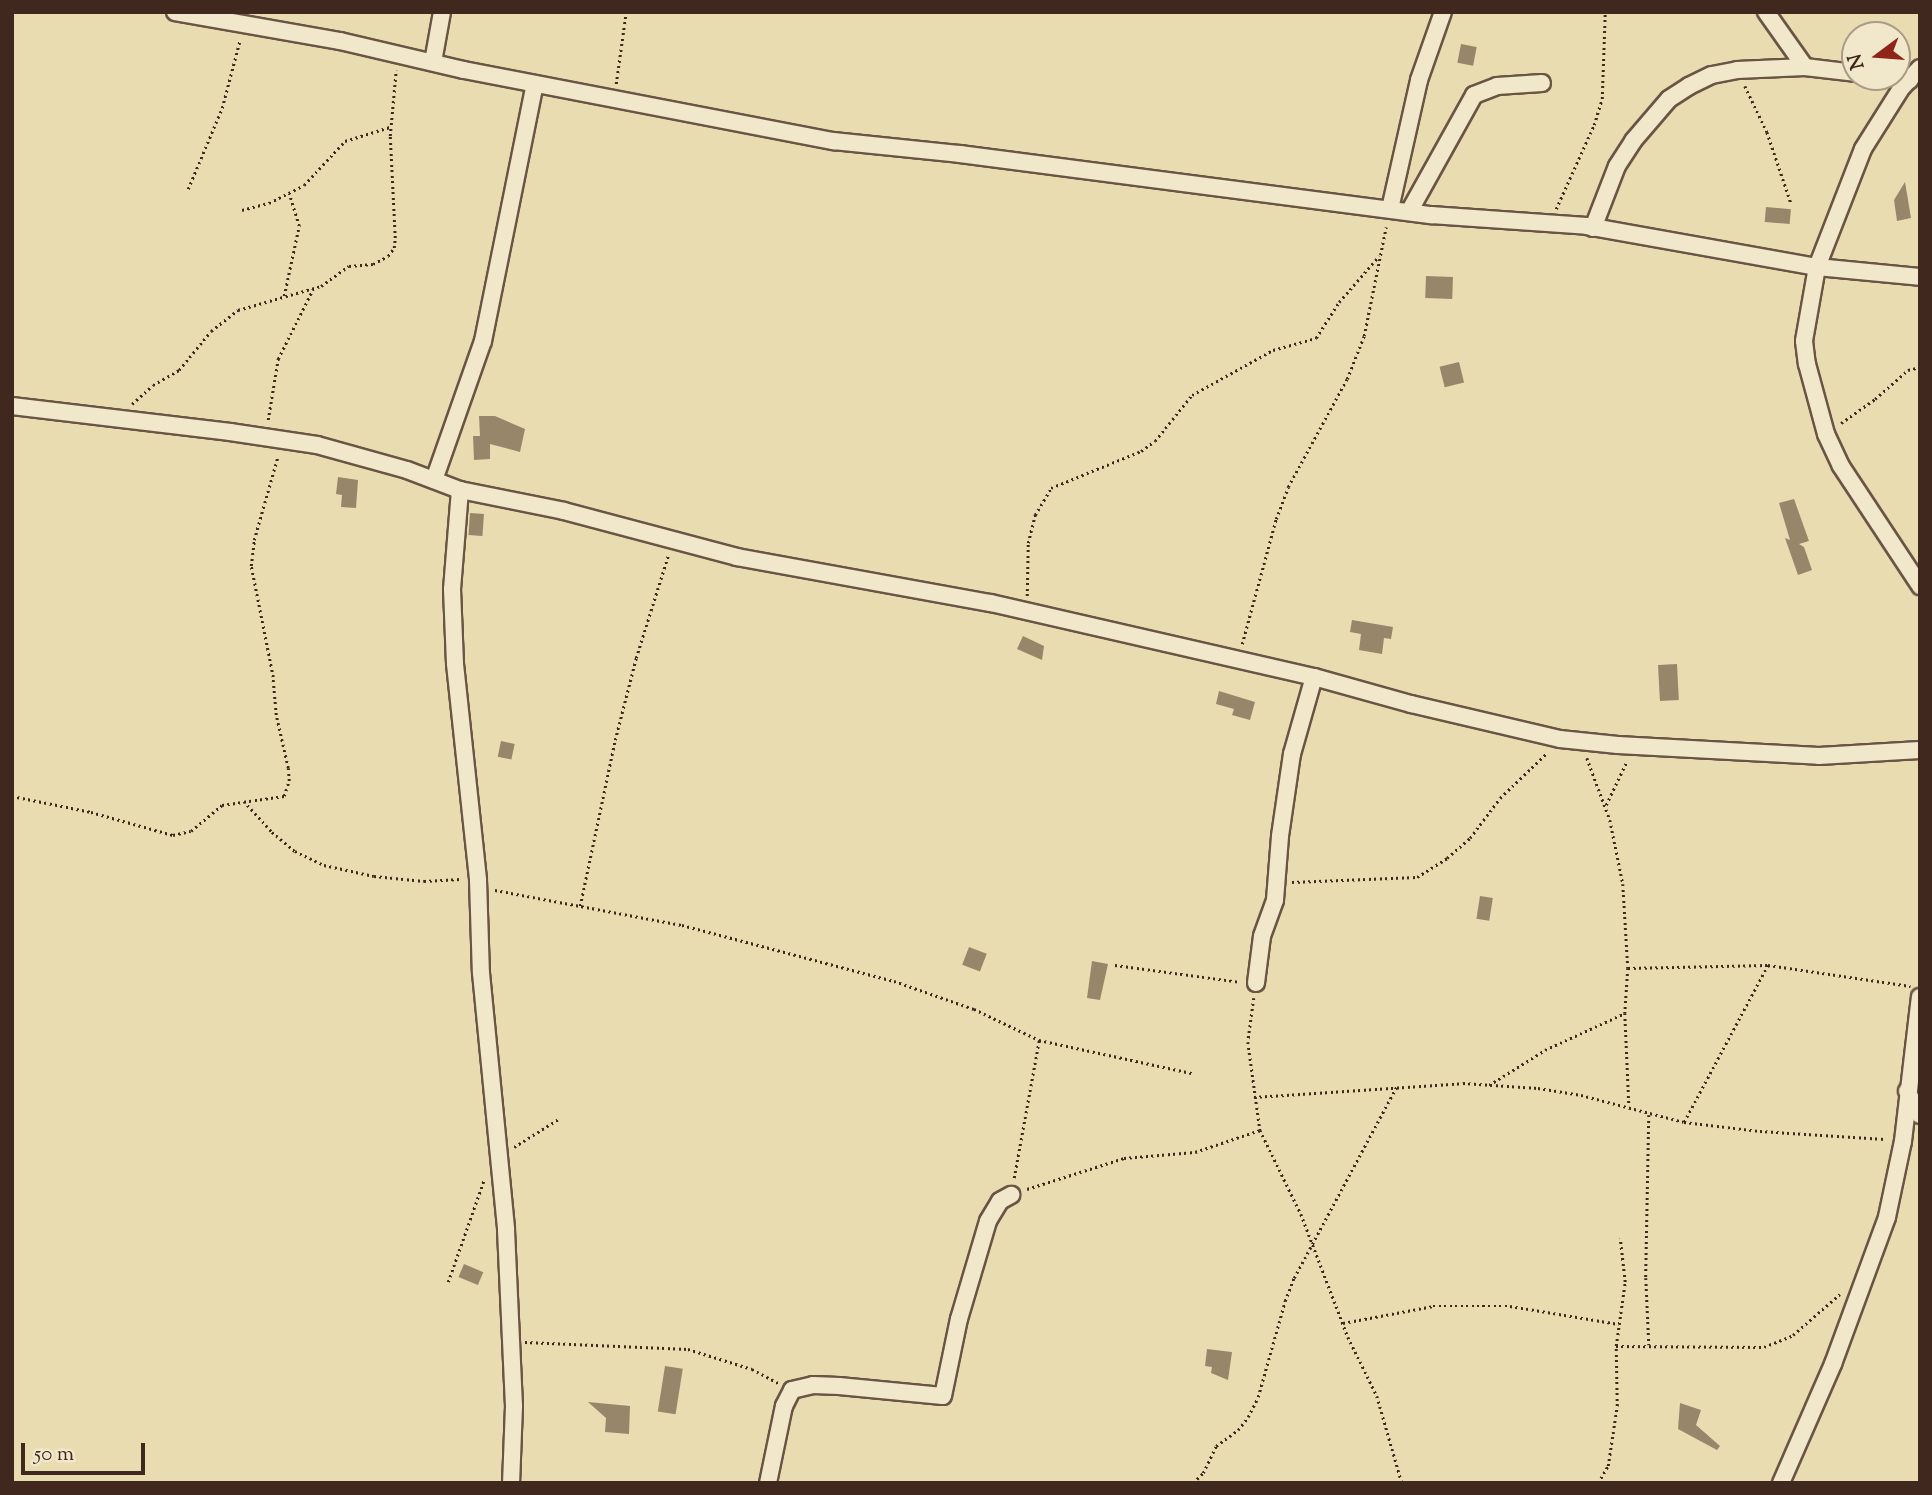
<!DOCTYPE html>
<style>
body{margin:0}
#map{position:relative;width:1932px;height:1495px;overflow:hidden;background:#e9dcb1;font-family:"Sorts Mill Goudy",serif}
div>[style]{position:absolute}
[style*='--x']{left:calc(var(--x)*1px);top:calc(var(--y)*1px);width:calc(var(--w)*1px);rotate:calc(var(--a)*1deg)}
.building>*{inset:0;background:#98866b;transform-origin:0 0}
.path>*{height:2.5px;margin-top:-1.25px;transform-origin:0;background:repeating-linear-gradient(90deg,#40281f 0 2px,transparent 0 5.5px)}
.roads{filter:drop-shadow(2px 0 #6a5544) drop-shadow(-2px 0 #6a5544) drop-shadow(0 2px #6a5544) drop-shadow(0 -2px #6a5544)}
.street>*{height:16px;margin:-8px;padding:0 8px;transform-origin:8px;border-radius:8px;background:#f1e8cc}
span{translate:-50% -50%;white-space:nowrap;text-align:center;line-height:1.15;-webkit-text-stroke:6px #f1e8cc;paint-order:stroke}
.frame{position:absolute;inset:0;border:14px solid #40281f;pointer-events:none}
.north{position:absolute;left:1841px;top:21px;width:70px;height:70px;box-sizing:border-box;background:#f1e8cc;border:2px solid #aa9b87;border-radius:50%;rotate:254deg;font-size:19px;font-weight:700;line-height:28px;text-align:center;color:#40281f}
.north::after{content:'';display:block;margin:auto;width:24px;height:32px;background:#8f2418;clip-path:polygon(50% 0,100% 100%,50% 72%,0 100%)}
.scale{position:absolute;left:21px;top:1443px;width:124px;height:32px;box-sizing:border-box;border:4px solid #40281f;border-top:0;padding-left:9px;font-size:21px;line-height:24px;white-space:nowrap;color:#40281f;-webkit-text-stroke:5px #f1e8cc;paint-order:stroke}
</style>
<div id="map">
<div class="building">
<div style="left:1461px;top:44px;width:16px;height:19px;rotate:11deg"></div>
<div style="clip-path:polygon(1905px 182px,1911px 218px,1897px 221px,1894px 200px)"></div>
<div style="left:1766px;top:207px;width:25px;height:15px;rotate:5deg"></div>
<div style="left:1426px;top:276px;width:27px;height:22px;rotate:2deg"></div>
<div style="left:1459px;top:362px;width:21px;height:20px;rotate:76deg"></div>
<div style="clip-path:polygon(479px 416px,495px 416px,525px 429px,520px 452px,490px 444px,490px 459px,474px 460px,473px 436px,480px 436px)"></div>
<div style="clip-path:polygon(338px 477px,358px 480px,356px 508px,341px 507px,342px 495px,336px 494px)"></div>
<div style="clip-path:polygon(1794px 499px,1809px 541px,1799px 544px,1804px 547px,1812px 570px,1798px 575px,1785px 538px,1790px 540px,1779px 503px)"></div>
<div style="left:470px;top:513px;width:14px;height:22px;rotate:4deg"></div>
<div style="clip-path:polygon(1352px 620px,1393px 627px,1391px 639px,1384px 638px,1382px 654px,1359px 650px,1361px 634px,1350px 632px)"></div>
<div style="clip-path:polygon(1023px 636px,1044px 646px,1042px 660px,1017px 649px)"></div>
<div style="left:1677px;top:664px;width:36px;height:19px;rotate:87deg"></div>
<div style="clip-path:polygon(1219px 691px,1255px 702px,1250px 720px,1232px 715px,1234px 709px,1216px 704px)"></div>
<div style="left:501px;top:741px;width:14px;height:16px;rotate:12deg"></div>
<div style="left:1480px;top:896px;width:13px;height:23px;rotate:9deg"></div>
<div style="left:969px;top:947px;width:19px;height:19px;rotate:21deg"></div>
<div style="clip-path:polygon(1092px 961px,1108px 964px,1100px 1000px,1087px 998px)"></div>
<div style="left:464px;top:1264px;width:21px;height:14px;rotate:23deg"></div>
<div style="clip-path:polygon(1207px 1349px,1232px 1352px,1228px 1380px,1211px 1373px,1212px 1367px,1205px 1366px)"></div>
<div style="left:665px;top:1366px;width:18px;height:46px;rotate:9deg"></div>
<div style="clip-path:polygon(588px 1402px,630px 1406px,629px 1434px,605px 1432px,606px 1418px)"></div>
<div style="clip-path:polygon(1680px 1403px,1701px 1410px,1696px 1425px,1720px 1446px,1717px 1450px,1678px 1429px)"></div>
</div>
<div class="path">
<div style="--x:616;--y:84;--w:73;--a:-82.1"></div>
<div style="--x:1745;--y:86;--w:51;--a:64.4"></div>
<div style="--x:1767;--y:132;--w:75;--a:71.3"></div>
<div style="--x:188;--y:189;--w:88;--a:-67.2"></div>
<div style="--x:222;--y:108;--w:70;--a:-75.2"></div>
<div style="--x:1556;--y:209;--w:92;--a:-65.7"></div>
<div style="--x:1594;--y:125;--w:27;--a:-73"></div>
<div style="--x:1602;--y:99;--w:87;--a:-88"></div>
<div style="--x:242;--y:210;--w:28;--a:-15"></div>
<div style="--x:269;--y:203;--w:39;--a:-27"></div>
<div style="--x:304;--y:185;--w:60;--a:-47"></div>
<div style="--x:345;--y:141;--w:47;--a:-17.3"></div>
<div style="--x:284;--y:296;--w:72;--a:-77.9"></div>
<div style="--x:299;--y:226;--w:34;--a:-107"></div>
<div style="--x:132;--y:404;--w:28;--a:-42"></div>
<div style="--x:153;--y:385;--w:30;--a:-30"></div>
<div style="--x:179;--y:370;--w:50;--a:-50.6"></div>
<div style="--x:211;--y:331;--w:34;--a:-38"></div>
<div style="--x:238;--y:310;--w:86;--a:-16.1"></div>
<div style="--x:321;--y:286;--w:34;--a:-36"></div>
<div style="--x:349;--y:266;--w:24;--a:-5"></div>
<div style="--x:373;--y:264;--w:17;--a:-28"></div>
<div style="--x:388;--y:256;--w:10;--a:-53"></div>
<div style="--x:394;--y:248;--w:10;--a:-84"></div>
<div style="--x:395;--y:238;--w:102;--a:-92.8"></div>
<div style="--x:390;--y:136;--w:66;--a:-84.8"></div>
<div style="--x:268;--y:420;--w:62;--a:-80.7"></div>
<div style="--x:278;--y:359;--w:78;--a:-63.4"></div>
<div style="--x:1841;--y:423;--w:42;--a:-35.2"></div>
<div style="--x:1875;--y:399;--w:44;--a:-41.3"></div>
<div style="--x:1908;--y:370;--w:12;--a:-14"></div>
<div style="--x:1027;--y:596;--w:53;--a:-88.9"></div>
<div style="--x:1028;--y:543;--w:29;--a:-76"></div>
<div style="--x:1035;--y:515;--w:31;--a:-59"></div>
<div style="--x:1051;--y:488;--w:97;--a:-22.3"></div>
<div style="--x:1141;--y:451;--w:17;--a:-36"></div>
<div style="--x:1155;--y:441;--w:59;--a:-51.2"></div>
<div style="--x:1192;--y:395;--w:93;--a:-29.1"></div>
<div style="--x:1273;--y:350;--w:45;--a:-15.6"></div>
<div style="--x:1316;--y:338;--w:43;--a:-57.4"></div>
<div style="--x:1339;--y:302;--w:61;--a:-49"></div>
<div style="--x:1242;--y:644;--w:130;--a:-74.8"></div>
<div style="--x:1276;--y:519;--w:34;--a:-69"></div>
<div style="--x:1288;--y:487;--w:123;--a:-61.4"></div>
<div style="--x:1347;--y:379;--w:46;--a:-68.4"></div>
<div style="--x:1364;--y:336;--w:111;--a:-78.6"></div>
<div style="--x:1587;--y:758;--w:66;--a:69.6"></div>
<div style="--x:1610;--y:820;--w:65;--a:78.5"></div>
<div style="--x:1623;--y:884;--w:84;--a:86.6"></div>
<div style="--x:1628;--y:968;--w:45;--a:93.8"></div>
<div style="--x:1625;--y:1013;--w:93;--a:87.5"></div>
<div style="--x:12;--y:796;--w:81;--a:11.4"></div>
<div style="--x:91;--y:812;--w:85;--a:15.7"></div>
<div style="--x:173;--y:835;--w:18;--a:-13"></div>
<div style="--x:191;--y:831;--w:40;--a:-40"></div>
<div style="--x:222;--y:805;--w:63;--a:-8.3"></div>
<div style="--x:284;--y:796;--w:16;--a:-72"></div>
<div style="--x:289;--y:781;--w:13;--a:-94"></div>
<div style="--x:288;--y:768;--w:54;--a:-102.8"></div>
<div style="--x:276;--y:715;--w:38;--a:-95"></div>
<div style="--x:273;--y:677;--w:113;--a:-101.2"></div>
<div style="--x:251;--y:566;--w:26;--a:-83"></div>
<div style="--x:254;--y:540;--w:87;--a:-74.1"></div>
<div style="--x:244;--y:801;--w:42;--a:47.9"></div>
<div style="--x:272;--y:832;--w:30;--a:40"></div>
<div style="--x:295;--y:851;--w:32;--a:26"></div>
<div style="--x:324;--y:865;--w:51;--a:12.4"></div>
<div style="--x:374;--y:876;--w:50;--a:5.7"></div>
<div style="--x:424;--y:881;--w:37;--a:-3"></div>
<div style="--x:1606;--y:805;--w:49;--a:-64.5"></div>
<div style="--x:1292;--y:882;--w:125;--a:-2.3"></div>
<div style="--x:1417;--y:877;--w:36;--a:-32"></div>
<div style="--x:1447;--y:858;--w:30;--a:-41"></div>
<div style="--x:1470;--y:838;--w:50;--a:-53.1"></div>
<div style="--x:1500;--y:798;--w:66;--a:-43.8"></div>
<div style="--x:495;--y:890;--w:190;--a:10.6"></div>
<div style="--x:682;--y:925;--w:219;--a:14.8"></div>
<div style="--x:894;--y:981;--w:85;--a:19.3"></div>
<div style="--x:974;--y:1009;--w:72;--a:25.5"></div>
<div style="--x:1039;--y:1040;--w:157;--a:12.2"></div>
<div style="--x:580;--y:906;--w:170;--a:-78.1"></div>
<div style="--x:615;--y:740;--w:85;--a:-75.6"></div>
<div style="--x:636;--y:658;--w:107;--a:-72.6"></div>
<div style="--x:1115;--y:965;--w:126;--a:7.7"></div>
<div style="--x:1628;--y:968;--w:140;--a:-1.2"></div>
<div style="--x:1768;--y:965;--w:144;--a:8.4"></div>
<div style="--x:1254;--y:998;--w:44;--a:97.8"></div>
<div style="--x:1248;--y:1042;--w:89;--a:82.2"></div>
<div style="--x:1260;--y:1130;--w:93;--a:64"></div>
<div style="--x:1301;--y:1214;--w:132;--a:69.1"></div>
<div style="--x:1348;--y:1337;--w:66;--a:63.8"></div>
<div style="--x:1377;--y:1396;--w:91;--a:74"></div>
<div style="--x:1489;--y:1085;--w:66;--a:-32"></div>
<div style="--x:1545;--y:1050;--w:88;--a:-24.8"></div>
<div style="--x:1254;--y:1097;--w:209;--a:-3.8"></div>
<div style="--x:1463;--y:1083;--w:75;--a:3.8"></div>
<div style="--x:1538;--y:1088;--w:44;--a:9.2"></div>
<div style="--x:1581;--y:1095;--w:106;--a:14.7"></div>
<div style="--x:1684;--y:1122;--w:77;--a:6.8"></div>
<div style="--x:1760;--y:1131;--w:125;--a:3.7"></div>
<div style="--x:1649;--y:1115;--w:163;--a:91.1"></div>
<div style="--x:1646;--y:1278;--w:67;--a:87.4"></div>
<div style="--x:1684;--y:1122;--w:178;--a:-61.9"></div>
<div style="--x:514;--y:1147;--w:54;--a:-32.2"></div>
<div style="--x:1014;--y:1178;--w:140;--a:-79.7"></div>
<div style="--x:1027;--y:1189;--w:102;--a:-17.7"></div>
<div style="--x:1124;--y:1158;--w:71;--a:-4.8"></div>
<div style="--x:1195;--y:1152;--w:69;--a:-18.7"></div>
<div style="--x:448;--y:1282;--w:108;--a:-70.6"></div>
<div style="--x:1343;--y:1323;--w:92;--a:-10.7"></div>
<div style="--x:1433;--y:1306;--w:77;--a:0"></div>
<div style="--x:1510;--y:1306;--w:110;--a:9.4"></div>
<div style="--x:525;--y:1342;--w:163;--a:2.5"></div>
<div style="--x:688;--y:1349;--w:67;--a:17.4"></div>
<div style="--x:752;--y:1369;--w:30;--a:28"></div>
<div style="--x:1616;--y:1346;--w:148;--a:0.4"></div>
<div style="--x:1764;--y:1347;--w:31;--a:-22"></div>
<div style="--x:1793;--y:1335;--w:62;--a:-41.1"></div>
<div style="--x:1193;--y:1483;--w:14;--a:-45"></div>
<div style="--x:1203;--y:1473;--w:30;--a:-64"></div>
<div style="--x:1216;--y:1446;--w:27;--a:-36"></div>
<div style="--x:1238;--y:1430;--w:16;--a:-52"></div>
<div style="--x:1248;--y:1417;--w:22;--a:-63"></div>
<div style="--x:1258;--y:1397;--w:100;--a:-74.3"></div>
<div style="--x:1285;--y:1301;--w:25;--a:-69"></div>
<div style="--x:1294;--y:1278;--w:218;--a:-61.8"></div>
<div style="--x:1598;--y:1483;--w:20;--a:-60"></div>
<div style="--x:1608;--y:1466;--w:61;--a:-81.5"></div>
<div style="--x:1617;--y:1406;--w:60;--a:-91"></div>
<div style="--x:1616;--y:1346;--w:65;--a:-82"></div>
<div style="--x:1625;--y:1282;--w:44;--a:-96.5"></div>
</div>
<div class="roads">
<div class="street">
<div style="--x:175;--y:12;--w:168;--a:10"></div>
<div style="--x:340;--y:41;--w:127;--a:13.2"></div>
<div style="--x:464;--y:70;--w:377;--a:10.9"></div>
<div style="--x:834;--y:141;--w:127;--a:5.9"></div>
<div style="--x:960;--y:154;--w:475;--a:7.4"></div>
<div style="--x:1431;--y:215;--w:156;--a:4"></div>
<div style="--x:1587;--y:226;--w:234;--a:10.1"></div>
<div style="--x:1817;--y:267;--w:103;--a:5.5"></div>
<div style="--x:1766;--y:12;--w:67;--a:54.7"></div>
<div style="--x:433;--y:62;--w:51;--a:-79.8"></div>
<div style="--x:1920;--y:68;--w:26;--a:133"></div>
<div style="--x:1902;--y:87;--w:73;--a:122.2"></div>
<div style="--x:1863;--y:149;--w:127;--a:111.3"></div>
<div style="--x:1817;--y:267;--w:75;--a:100"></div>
<div style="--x:1804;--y:341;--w:23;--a:83"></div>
<div style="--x:1807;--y:364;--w:73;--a:74.8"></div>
<div style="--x:1826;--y:434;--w:35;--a:65"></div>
<div style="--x:1841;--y:466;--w:144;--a:56.6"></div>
<div style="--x:1888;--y:77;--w:22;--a:8"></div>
<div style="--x:1390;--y:209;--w:132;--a:-77.3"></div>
<div style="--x:1419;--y:80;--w:72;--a:-70.6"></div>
<div style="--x:1409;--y:212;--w:134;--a:-60.9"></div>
<div style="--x:1474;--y:95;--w:25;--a:-21"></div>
<div style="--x:1497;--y:86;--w:45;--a:-3.8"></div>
<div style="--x:1593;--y:228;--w:66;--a:-68.8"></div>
<div style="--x:1617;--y:166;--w:30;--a:-57"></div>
<div style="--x:1633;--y:141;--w:55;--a:-49.4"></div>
<div style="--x:1669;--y:99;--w:24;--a:-33"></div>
<div style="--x:1689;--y:86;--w:25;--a:-26"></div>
<div style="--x:1712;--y:75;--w:25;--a:-11"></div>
<div style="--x:1737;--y:70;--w:68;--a:-2.5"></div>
<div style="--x:1805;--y:67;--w:50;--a:6.8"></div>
<div style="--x:12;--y:406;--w:220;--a:6.8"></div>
<div style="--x:230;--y:432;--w:88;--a:8.5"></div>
<div style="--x:317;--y:445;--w:93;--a:15.5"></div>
<div style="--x:407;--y:470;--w:57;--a:20.7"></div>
<div style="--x:460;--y:490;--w:106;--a:11.4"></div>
<div style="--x:564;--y:511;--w:179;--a:14.9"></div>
<div style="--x:737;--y:557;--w:258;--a:10.3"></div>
<div style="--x:991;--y:603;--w:331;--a:12.9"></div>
<div style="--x:1314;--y:677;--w:101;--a:15.6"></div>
<div style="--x:1411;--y:704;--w:153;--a:13.2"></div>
<div style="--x:1560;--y:739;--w:58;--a:5.9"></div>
<div style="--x:1618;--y:745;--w:201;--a:3.1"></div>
<div style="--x:1819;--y:756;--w:101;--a:-3.4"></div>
<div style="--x:434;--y:480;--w:147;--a:-70.6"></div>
<div style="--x:483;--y:341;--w:262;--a:-78.6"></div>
<div style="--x:460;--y:490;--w:99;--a:94.6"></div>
<div style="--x:452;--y:589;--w:75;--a:87.7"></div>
<div style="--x:455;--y:664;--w:217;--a:83.9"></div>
<div style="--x:478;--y:880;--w:93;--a:88.2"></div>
<div style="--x:481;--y:973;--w:258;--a:84.4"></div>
<div style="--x:506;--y:1230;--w:176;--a:87.4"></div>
<div style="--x:514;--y:1406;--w:77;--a:92.2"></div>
<div style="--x:1256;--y:983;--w:47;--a:-82.7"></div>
<div style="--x:1262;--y:936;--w:38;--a:-70"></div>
<div style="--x:1275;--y:900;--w:64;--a:-85.5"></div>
<div style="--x:1280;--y:836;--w:83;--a:-81.7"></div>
<div style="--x:1292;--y:754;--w:80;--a:-74.1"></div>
<div style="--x:1907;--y:1091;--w:27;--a:62"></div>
<div style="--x:768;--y:1483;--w:79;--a:-78.3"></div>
<div style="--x:784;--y:1406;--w:18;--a:-63"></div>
<div style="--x:792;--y:1390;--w:22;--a:-13"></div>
<div style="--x:813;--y:1385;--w:26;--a:2"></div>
<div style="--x:839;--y:1386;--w:104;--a:5.5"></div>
<div style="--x:943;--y:1396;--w:79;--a:-78.3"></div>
<div style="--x:959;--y:1319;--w:102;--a:-73.5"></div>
<div style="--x:988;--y:1221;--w:23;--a:-59"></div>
<div style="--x:1000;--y:1201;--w:13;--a:-29"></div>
<div style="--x:1781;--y:1483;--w:130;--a:-66.4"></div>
<div style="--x:1833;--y:1364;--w:157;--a:-69.8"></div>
<div style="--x:1887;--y:1217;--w:78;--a:-78.1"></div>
<div style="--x:1903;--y:1141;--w:145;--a:-83.3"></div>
</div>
</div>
<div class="frame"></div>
<div class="north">N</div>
<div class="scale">50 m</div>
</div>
